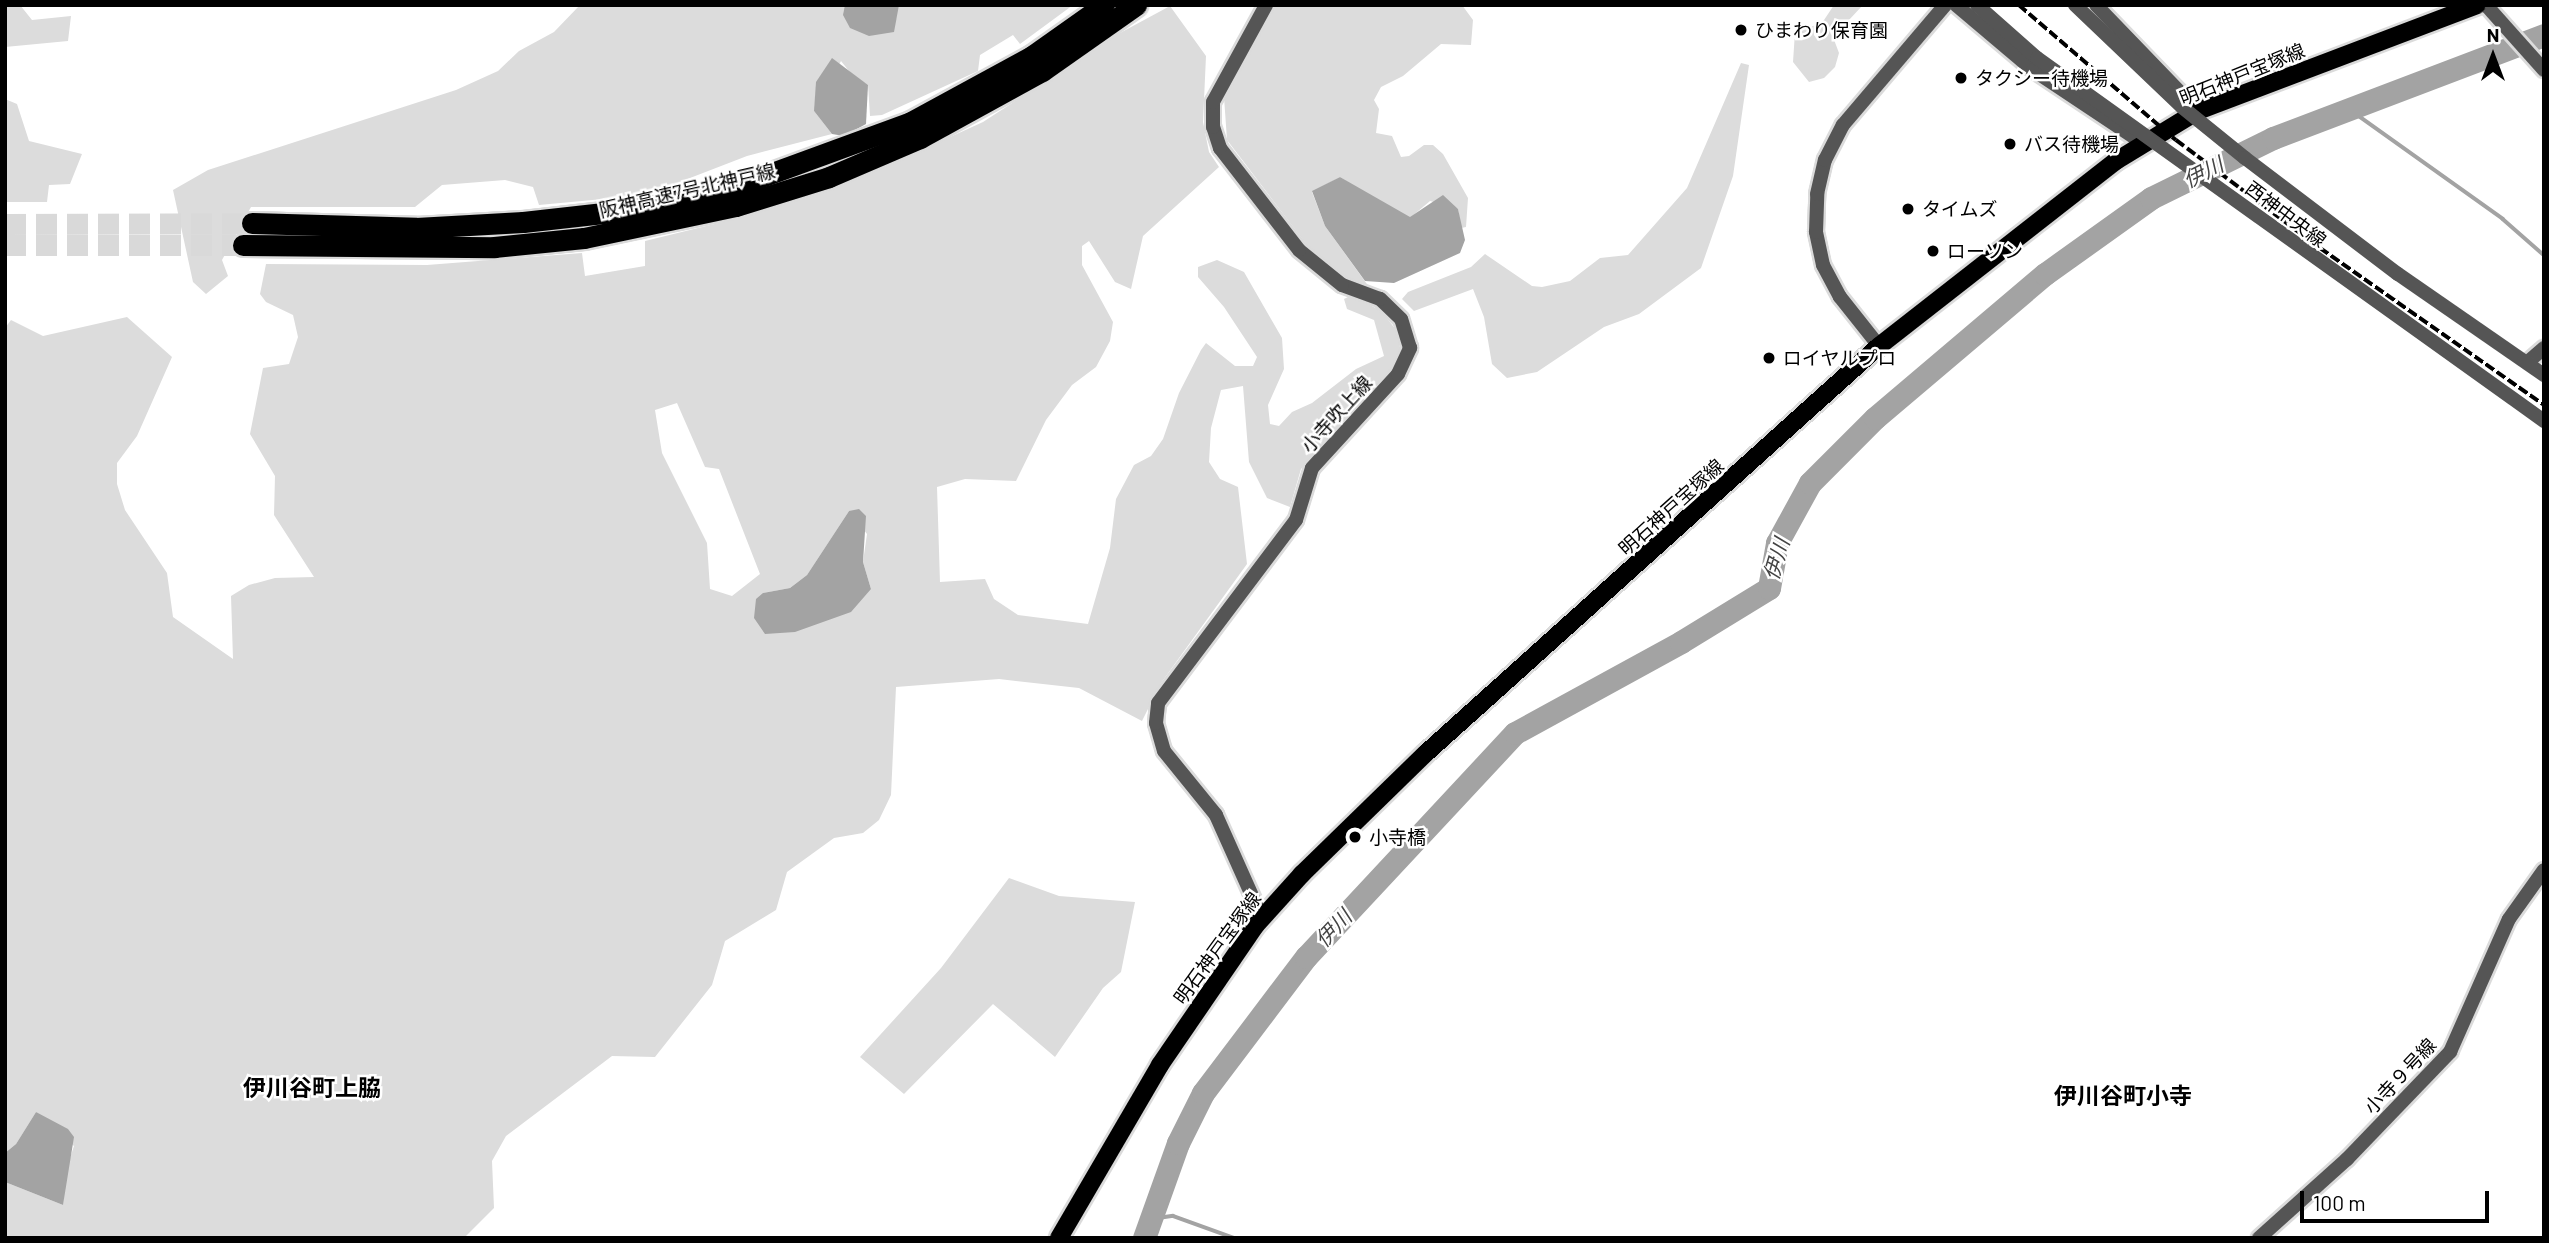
<!DOCTYPE html>
<meta charset="utf-8">
<style>
body{margin:0}
#map{position:relative;width:2549px;height:1243px;overflow:hidden;background:#fff;font-family:Barlow,"Noto Sans JP",sans-serif}
div>[style]{position:absolute}
[style*='--x']{left:calc(var(--x)*1px);top:calc(var(--y)*1px);width:calc(var(--w)*1px);rotate:calc(var(--a)*1deg)}
.green>*{inset:0;background:#dcdcdc}
.water>*{inset:0;background:#a3a3a3}
.stream>*{height:3.5px;margin:-1.75px;padding:0 1.75px;transform-origin:1.75px;border-radius:1.75px;background:#a3a3a3}
.river>*{height:23px;margin:-11.5px;padding:0 11.5px;transform-origin:11.5px;border-radius:11.5px;background:#a3a3a3}
.motorway-tunnel>*{height:21px;margin-top:-10.5px;transform-origin:0;background:repeating-linear-gradient(90deg,#d9d9d9 0 21px,transparent 0 31px)}
.roads{filter:drop-shadow(2px 0 #dbdbdb) drop-shadow(-2px 0 #dbdbdb) drop-shadow(0 2px #dbdbdb) drop-shadow(0 -2px #dbdbdb)}
.tertiary>*{height:14px;margin:-7px;padding:0 7px;transform-origin:7px;border-radius:7px;background:#555}
.primary>*{height:18px;margin:-9px;padding:0 9px;transform-origin:9px;border-radius:9px;background:#000}
.motorway>*{height:21px;margin:-10.5px;padding:0 10.5px;transform-origin:10.5px;border-radius:10.5px;background:#000}
.rail>*{height:3.5px;margin-top:-1.75px;transform-origin:0;background:repeating-linear-gradient(90deg,#000 0 10px,transparent 0 13.5px)}
.tertiary-bridge>*{height:14px;margin:-7px;padding:0 7px;transform-origin:7px;border-radius:7px;background:#555}
.dots>*{width:19px;height:19px;translate:-50% -50%;box-sizing:border-box;border:4px solid #fff;border-radius:50%}
span{translate:-50% -50%;white-space:nowrap;text-align:center;line-height:1.15;-webkit-text-stroke:5px #fff;paint-order:stroke}
.poi-label{font-size:19px;color:#000}
.left{translate:0 -50%;text-align:left}
.street-label{font-size:19px;color:#000}
.water-label{font-size:21px;color:#444;font-style:italic}
.quarter-label{font-size:23px;color:#000;font-weight:700}
.frame{position:absolute;inset:0;border:7px solid #000;pointer-events:none}
.north{position:absolute;left:2458px;top:21px;width:70px;height:70px;-webkit-text-stroke:5px #fff;paint-order:stroke;rotate:0deg;font-size:19px;font-weight:700;line-height:28px;text-align:center;color:#000}
.north::after{content:'';display:block;margin:auto;width:24px;height:32px;background:#000;clip-path:polygon(50% 0,100% 100%,50% 72%,0 100%)}
.scale{position:absolute;left:2300px;top:1191px;width:189px;height:32px;box-sizing:border-box;border:4px solid #000;border-top:0;padding-left:9px;font-size:21px;line-height:24px;white-space:nowrap;color:#000;-webkit-text-stroke:5px #fff;paint-order:stroke}
</style>
<div id="map">
<div class="green">
<div style="clip-path:polygon(5px 5px,20px 5px,32px 20px,71px 16px,68px 41px,5px 47px)"></div>
<div style="clip-path:polygon(580px 5px,1073px 5px,1020px 44px,1013px 35px,980px 55px,978px 71px,882px 115px,870px 116px,868px 85px,853px 76px,841px 61px,814px 111px,832px 134px,747px 156px,646px 195px,539px 205px,533px 187px,505px 180px,442px 185px,415px 207px,251px 207px,222px 260px,228px 276px,206px 294px,193px 282px,173px 190px,208px 170px,456px 90px,498px 71px,519px 51px,554px 32px)"></div>
<div style="clip-path:polygon(1273px 5px,1462px 5px,1473px 20px,1471px 45px,1441px 44px,1403px 76px,1381px 87px,1374px 100px,1379px 109px,1376px 133px,1392px 136px,1401px 157px,1409px 156px,1424px 145px,1433px 145px,1443px 154px,1468px 198px,1466px 227px,1461px 228px,1458px 209px,1430px 201px,1410px 218px,1401px 216px,1340px 177px,1312px 192px,1325px 226px,1369px 287px,1341px 277px,1310px 249px,1227px 140px,1224px 97px)"></div>
<div style="clip-path:polygon(1834px 5px,1863px 5px,1833px 37px,1839px 53px,1835px 67px,1824px 78px,1809px 82px,1793px 62px,1795px 32px,1822px 23px)"></div>
<div style="clip-path:polygon(evenodd,1170px 6px,1206px 56px,1203px 122px,1209px 152px,1219px 167px,1143px 236px,1131px 289px,1115px 282px,1089px 241px,1082px 246px,1082px 265px,1113px 322px,1110px 341px,1096px 367px,1072px 385px,1046px 420px,1016px 481px,965px 479px,937px 487px,940px 582px,985px 579px,994px 599px,1018px 615px,1088px 624px,1110px 548px,1116px 499px,1134px 465px,1151px 456px,1163px 439px,1179px 393px,1201px 350px,1206px 343px,1235px 366px,1253px 366px,1257px 357px,1224px 307px,1198px 277px,1198px 267px,1217px 260px,1244px 272px,1282px 338px,1284px 369px,1268px 405px,1270px 424px,1279px 426px,1292px 412px,1312px 403px,1356px 369px,1384px 356px,1374px 320px,1347px 309px,1344px 299px,1352px 295px,1381px 311px,1397px 331px,1401px 353px,1396px 371px,1301px 469px,1290px 507px,1267px 498px,1249px 462px,1243px 386px,1221px 390px,1211px 428px,1209px 462px,1220px 479px,1238px 487px,1247px 564px,1161px 683px,1142px 721px,1079px 688px,999px 679px,896px 687px,891px 795px,879px 820px,863px 833px,834px 838px,787px 872px,776px 910px,725px 941px,712px 985px,655px 1057px,612px 1056px,506px 1136px,492px 1161px,494px 1208px,464px 1238px,5px 1238px,5px 1182px,63px 1205px,65px 1173px,74px 1146px,36px 1112px,16px 1144px,5px 1153px,5px 328px,11px 320px,43px 336px,127px 317px,172px 357px,137px 436px,117px 463px,117px 484px,125px 510px,167px 573px,173px 617px,233px 659px,231px 596px,249px 585px,275px 578px,314px 577px,274px 515px,275px 476px,250px 434px,263px 368px,289px 364px,298px 337px,293px 315px,266px 302px,260px 294px,266px 264px,427px 265px,582px 253px,585px 276px,645px 266px,645px 241px,747px 216px,858px 179px,983px 122px,1120px 33px,1170px 6px,677px 403px,705px 467px,719px 469px,760px 574px,732px 596px,710px 589px,707px 543px,662px 453px,655px 410px,677px 403px,1170px 6px,849px 511px,867px 534px,863px 562px,871px 589px,763px 593px,790px 588px,807px 575px,849px 511px)"></div>
<div style="clip-path:polygon(1741px 63px,1749px 65px,1733px 176px,1701px 268px,1639px 314px,1604px 327px,1537px 372px,1507px 378px,1492px 364px,1484px 317px,1473px 289px,1414px 311px,1402px 299px,1408px 292px,1471px 267px,1485px 254px,1532px 286px,1542px 287px,1570px 281px,1600px 258px,1628px 255px,1687px 188px)"></div>
<div style="clip-path:polygon(5px 99px,17px 104px,29px 141px,82px 154px,70px 184px,49px 185px,47px 202px,5px 202px)"></div>
<div style="clip-path:polygon(1009px 878px,1059px 896px,1135px 902px,1121px 972px,1103px 988px,1055px 1057px,993px 1004px,904px 1094px,860px 1057px,941px 968px)"></div>
</div>
<div class="water">
<div style="clip-path:polygon(845px 5px,899px 5px,894px 32px,869px 36px,850px 28px,843px 15px)"></div>
<div style="clip-path:polygon(832px 58px,868px 85px,866px 124px,844px 136px,832px 134px,814px 111px,816px 82px)"></div>
<div style="clip-path:polygon(1340px 177px,1410px 217px,1443px 195px,1458px 209px,1465px 240px,1460px 253px,1394px 283px,1365px 281px,1325px 226px,1312px 191px)"></div>
<div style="clip-path:polygon(859px 509px,866px 516px,863px 562px,871px 589px,851px 612px,795px 632px,765px 634px,754px 618px,756px 599px,763px 593px,790px 588px,807px 575px,849px 511px)"></div>
<div style="clip-path:polygon(36px 1112px,68px 1129px,74px 1137px,63px 1205px,5px 1182px,5px 1153px,16px 1144px)"></div>
</div>
<div class="stream">
<div style="--x:2349;--y:109;--w:189;--a:35.5"></div>
<div style="--x:2503;--y:219;--w:55;--a:41.3"></div>
<div style="--x:1148;--y:1229;--w:15;--a:-48"></div>
<div style="--x:1158;--y:1218;--w:15;--a:-8"></div>
<div style="--x:1173;--y:1216;--w:65;--a:19.8"></div>
</div>
<div class="river">
<div style="--x:1144;--y:1238;--w:101;--a:-70.3"></div>
<div style="--x:1178;--y:1143;--w:56;--a:-63.4"></div>
<div style="--x:1203;--y:1093;--w:171;--a:-52.9"></div>
<div style="--x:1306;--y:957;--w:306;--a:-47"></div>
<div style="--x:1515;--y:733;--w:189;--a:-28.7"></div>
<div style="--x:1681;--y:642;--w:103;--a:-31.5"></div>
<div style="--x:1769;--y:588;--w:46;--a:-79.9"></div>
<div style="--x:1777;--y:543;--w:68;--a:-61.2"></div>
<div style="--x:1810;--y:483;--w:92;--a:-45"></div>
<div style="--x:1875;--y:418;--w:223;--a:-40.3"></div>
<div style="--x:2045;--y:274;--w:130;--a:-35.6"></div>
<div style="--x:2151;--y:198;--w:136;--a:-26.2"></div>
<div style="--x:2273;--y:138;--w:290;--a:-20.8"></div>
</div>
<div class="motorway-tunnel">
<div style="--x:5;--y:224;--w:247;--a:-0.2"></div>
<div style="--x:5;--y:245;--w:238;--a:0"></div>
</div>
<div class="roads">
<div class="tertiary">
<div style="--x:1956;--y:5;--w:101;--a:40.2"></div>
<div style="--x:2033;--y:70;--w:132;--a:33.6"></div>
<div style="--x:2096;--y:5;--w:147;--a:46.1"></div>
<div style="--x:2486;--y:5;--w:87;--a:48.3"></div>
<div style="--x:1879;--y:346;--w:63;--a:-128.5"></div>
<div style="--x:1840;--y:297;--w:36;--a:-118"></div>
<div style="--x:1823;--y:265;--w:34;--a:-102"></div>
<div style="--x:1816;--y:232;--w:38;--a:-88"></div>
<div style="--x:1817;--y:194;--w:35;--a:-77"></div>
<div style="--x:1825;--y:160;--w:39;--a:-63"></div>
<div style="--x:1843;--y:125;--w:157;--a:-49.6"></div>
<div style="--x:2529;--y:361;--w:20;--a:-41"></div>
<div style="--x:1262;--y:918;--w:113;--a:-114.1"></div>
<div style="--x:1216;--y:815;--w:82;--a:-129.1"></div>
<div style="--x:1164;--y:751;--w:29;--a:-106"></div>
<div style="--x:1156;--y:723;--w:20;--a:-84"></div>
<div style="--x:1158;--y:703;--w:229;--a:-53"></div>
<div style="--x:1296;--y:520;--w:54;--a:-72.9"></div>
<div style="--x:1312;--y:468;--w:127;--a:-47.5"></div>
<div style="--x:1398;--y:374;--w:29;--a:-65"></div>
<div style="--x:1410;--y:348;--w:30;--a:-107"></div>
<div style="--x:1401;--y:319;--w:29;--a:-136"></div>
<div style="--x:1380;--y:299;--w:40;--a:-159.8"></div>
<div style="--x:1342;--y:285;--w:55;--a:-140.9"></div>
<div style="--x:1299;--y:250;--w:129;--a:-127.8"></div>
<div style="--x:1220;--y:148;--w:22;--a:-108"></div>
<div style="--x:1213;--y:127;--w:25;--a:-90"></div>
<div style="--x:1213;--y:102;--w:111;--a:-61.3"></div>
<div style="--x:2259;--y:1238;--w:118;--a:-41.9"></div>
<div style="--x:2347;--y:1159;--w:149;--a:-46.1"></div>
<div style="--x:2450;--y:1052;--w:145;--a:-66.1"></div>
<div style="--x:2509;--y:919;--w:60;--a:-54.5"></div>
</div>
<div class="primary">
<div style="--x:1059;--y:1238;--w:200;--a:-59.7"></div>
<div style="--x:1160;--y:1065;--w:168;--a:-55.6"></div>
<div style="--x:1255;--y:926;--w:70;--a:-47.9"></div>
<div style="--x:1302;--y:874;--w:172;--a:-44.3"></div>
<div style="--x:1425;--y:754;--w:610;--a:-41.95"></div>
<div style="--x:1879;--y:346;--w:301;--a:-38"></div>
<div style="--x:2116;--y:161;--w:96;--a:-31.4"></div>
<div style="--x:2198;--y:111;--w:298;--a:-20.8"></div>
</div>
<div class="motorway">
<div style="--x:252;--y:223;--w:164;--a:1.7"></div>
<div style="--x:416;--y:228;--w:107;--a:-3.2"></div>
<div style="--x:523;--y:222;--w:108;--a:-6.4"></div>
<div style="--x:630;--y:210;--w:103;--a:-12.3"></div>
<div style="--x:731;--y:188;--w:192;--a:-20.1"></div>
<div style="--x:911;--y:122;--w:138;--a:-28.6"></div>
<div style="--x:1032;--y:56;--w:88;--a:-35.3"></div>
<div style="--x:243;--y:245;--w:251;--a:0.5"></div>
<div style="--x:494;--y:247;--w:90;--a:-5.7"></div>
<div style="--x:584;--y:238;--w:155;--a:-11.9"></div>
<div style="--x:736;--y:206;--w:97;--a:-17.3"></div>
<div style="--x:829;--y:177;--w:99;--a:-23.2"></div>
<div style="--x:920;--y:138;--w:139;--a:-28.8"></div>
<div style="--x:1042;--y:71;--w:115;--a:-35.1"></div>
</div>
</div>
<div class="rail">
<div style="--x:2019;--y:5;--w:207;--a:40.7"></div>
<div style="--x:2176;--y:140;--w:180;--a:36.9"></div>
<div style="--x:2320;--y:248;--w:274;--a:35"></div>
</div>
<div class="tertiary-bridge">
<div style="--x:1977;--y:5;--w:80;--a:41.5"></div>
<div style="--x:2037;--y:58;--w:624;--a:35.6"></div>
<div style="--x:2075;--y:5;--w:148;--a:43.6"></div>
<div style="--x:2182;--y:107;--w:81;--a:39"></div>
<div style="--x:2245;--y:158;--w:192;--a:37.2"></div>
<div style="--x:2398;--y:274;--w:178;--a:34.7"></div>
</div>
<div class="dots">
<div style="left:1741px;top:30px;background:#000"></div>
<div style="left:1961px;top:78px;background:#000"></div>
<div style="left:2010px;top:144px;background:#000"></div>
<div style="left:1908px;top:209px;background:#000"></div>
<div style="left:1933px;top:251px;background:#000"></div>
<div style="left:1769px;top:358px;background:#000"></div>
<div style="left:1355px;top:837px;background:#000"></div>
</div>
<div class="poi-label">
<span class="left" style="left:1755px;top:30px">ひまわり保育園</span>
<span class="left" style="left:1975px;top:78px">タクシー待機場</span>
<span class="left" style="left:2024px;top:144px">バス待機場</span>
<span class="left" style="left:1922px;top:209px">タイムズ</span>
<span class="left" style="left:1947px;top:251px">ローソン</span>
<span class="left" style="left:1783px;top:358px">ロイヤルプロ</span>
<span class="left" style="left:1369px;top:837px">小寺橋</span>
</div>
<div class="street-label">
<span style="left:2242px;top:74px;rotate:-22deg">明石神戸宝塚線</span>
<span style="left:687px;top:190px;rotate:-13deg">阪神高速7号北神戸線</span>
<span style="left:2286px;top:214px;rotate:37deg">西神中央線</span>
<span style="left:1336px;top:414px;rotate:-48deg">小寺吹上線</span>
<span style="left:1671px;top:507px;rotate:-42deg">明石神戸宝塚線</span>
<span style="left:1217px;top:948px;rotate:-54deg">明石神戸宝塚線</span>
<span style="left:2400px;top:1076px;rotate:-47deg">小寺９号線</span>
</div>
<div class="water-label">
<span style="left:2203px;top:172px;rotate:-27deg">伊川</span>
<span style="left:1776px;top:559px;rotate:-73deg">伊川</span>
<span style="left:1333px;top:928px;rotate:-47deg">伊川</span>
</div>
<div class="quarter-label">
<span style="left:312px;top:1087px">伊川谷町上脇</span>
<span style="left:2123px;top:1095px">伊川谷町小寺</span>
</div>
<div class="frame"></div>
<div class="north">N</div>
<div class="scale">100 m</div>
</div>
